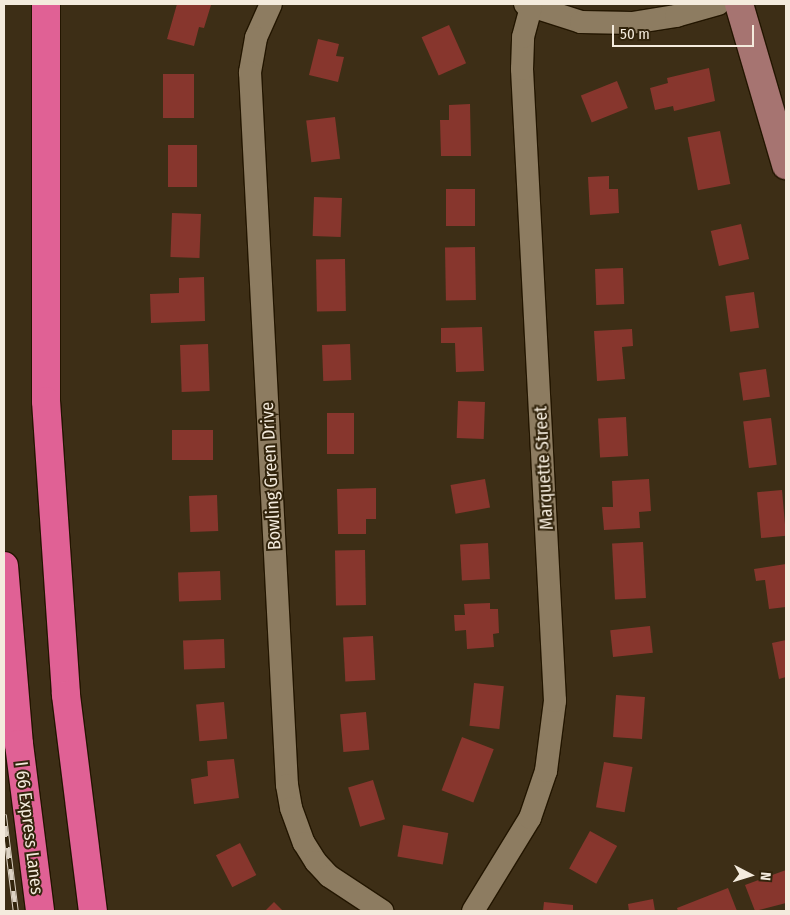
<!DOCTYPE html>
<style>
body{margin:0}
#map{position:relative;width:790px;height:915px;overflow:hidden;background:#3d2e16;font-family:"Fira Sans Condensed",sans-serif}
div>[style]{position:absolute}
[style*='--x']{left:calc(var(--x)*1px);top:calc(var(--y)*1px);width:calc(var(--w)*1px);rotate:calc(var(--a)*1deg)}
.building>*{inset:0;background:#87362d;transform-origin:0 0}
.roads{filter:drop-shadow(1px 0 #231600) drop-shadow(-1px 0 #231600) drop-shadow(0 1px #231600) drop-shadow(0 -1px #231600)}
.street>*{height:22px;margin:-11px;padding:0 11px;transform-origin:11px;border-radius:11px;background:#8d7c61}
.secondary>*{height:28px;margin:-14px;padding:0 14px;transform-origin:14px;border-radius:14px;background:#a67471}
.highway>*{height:28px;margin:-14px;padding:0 14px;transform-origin:14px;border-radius:14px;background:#e06195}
.rail>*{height:5.5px;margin-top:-2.75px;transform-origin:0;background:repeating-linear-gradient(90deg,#32240c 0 11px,#dcd2c3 0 22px);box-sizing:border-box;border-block:1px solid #dcd2c3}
span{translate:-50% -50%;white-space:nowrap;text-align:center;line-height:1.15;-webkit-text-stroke:4px #32240c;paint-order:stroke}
.street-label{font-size:18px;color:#f4ebdd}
.frame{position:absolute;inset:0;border:5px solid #f4ebdd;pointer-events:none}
.north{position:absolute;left:725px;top:850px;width:50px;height:50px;-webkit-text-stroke:4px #32240c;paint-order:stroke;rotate:95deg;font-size:14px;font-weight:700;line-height:20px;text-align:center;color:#f4ebdd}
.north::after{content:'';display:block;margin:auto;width:18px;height:22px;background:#f4ebdd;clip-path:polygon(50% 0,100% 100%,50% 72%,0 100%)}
.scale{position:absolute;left:612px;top:25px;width:142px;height:22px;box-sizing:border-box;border:2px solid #f4ebdd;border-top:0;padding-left:6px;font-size:15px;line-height:18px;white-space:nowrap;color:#f4ebdd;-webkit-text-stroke:4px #32240c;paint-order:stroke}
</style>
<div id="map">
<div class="building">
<div style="clip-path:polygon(177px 4px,211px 5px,204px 28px,199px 27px,194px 46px,167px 39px)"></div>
<div style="left:449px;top:25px;width:42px;height:30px;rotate:66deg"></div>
<div style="clip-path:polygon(318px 39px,339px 44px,336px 56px,344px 57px,338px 82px,309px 75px)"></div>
<div style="clip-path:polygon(709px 68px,715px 101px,674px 111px,673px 106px,655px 110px,650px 88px,668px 83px,667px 78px)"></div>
<div style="left:194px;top:74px;width:44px;height:31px;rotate:90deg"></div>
<div style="left:617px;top:81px;width:29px;height:39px;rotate:68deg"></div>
<div style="clip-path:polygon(470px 104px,471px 156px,441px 156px,440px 120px,449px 120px,449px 105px)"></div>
<div style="left:335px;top:117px;width:42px;height:29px;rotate:83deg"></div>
<div style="left:720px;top:131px;width:54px;height:33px;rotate:79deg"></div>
<div style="left:168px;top:145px;width:29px;height:42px"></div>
<div style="clip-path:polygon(609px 176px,609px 189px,618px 189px,619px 213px,590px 215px,588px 177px)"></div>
<div style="left:446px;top:189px;width:29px;height:37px"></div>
<div style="left:314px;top:197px;width:28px;height:39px;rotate:2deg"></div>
<div style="left:172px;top:213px;width:29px;height:44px;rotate:2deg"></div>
<div style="left:741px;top:224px;width:36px;height:31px;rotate:77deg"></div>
<div style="left:475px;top:247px;width:53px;height:30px;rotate:89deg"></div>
<div style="left:345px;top:259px;width:52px;height:29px;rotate:89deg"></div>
<div style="left:623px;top:268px;width:36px;height:28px;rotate:88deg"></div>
<div style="clip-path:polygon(204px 277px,205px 321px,151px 323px,150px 294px,179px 293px,179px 278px)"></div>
<div style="left:754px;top:292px;width:36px;height:29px;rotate:82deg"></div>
<div style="clip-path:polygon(482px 327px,484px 371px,456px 372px,455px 343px,441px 343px,441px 328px)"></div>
<div style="clip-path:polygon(632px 329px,633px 346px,622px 347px,625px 379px,597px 381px,594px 331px)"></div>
<div style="left:208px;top:344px;width:47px;height:28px;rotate:88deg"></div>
<div style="left:350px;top:344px;width:36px;height:28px;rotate:88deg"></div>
<div style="left:766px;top:369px;width:28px;height:27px;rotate:82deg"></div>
<div style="left:458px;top:401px;width:27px;height:37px;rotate:2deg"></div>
<div style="left:354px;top:413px;width:41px;height:27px;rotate:90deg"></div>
<div style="left:626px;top:417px;width:39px;height:28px;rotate:87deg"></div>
<div style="left:771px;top:418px;width:47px;height:28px;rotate:83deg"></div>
<div style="left:172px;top:430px;width:41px;height:30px"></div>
<div style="left:485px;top:479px;width:29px;height:35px;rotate:80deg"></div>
<div style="clip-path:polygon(649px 479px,651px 511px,639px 512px,640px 528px,604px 530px,602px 507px,613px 507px,612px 481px)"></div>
<div style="clip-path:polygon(376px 488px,376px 519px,366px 519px,366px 534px,338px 534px,337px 489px)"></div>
<div style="left:782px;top:490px;width:46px;height:25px;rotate:85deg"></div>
<div style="left:217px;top:495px;width:36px;height:28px;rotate:88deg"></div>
<div style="left:643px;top:542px;width:56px;height:31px;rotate:87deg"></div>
<div style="left:488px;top:543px;width:36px;height:28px;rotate:87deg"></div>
<div style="left:365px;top:550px;width:55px;height:30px;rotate:89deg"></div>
<div style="clip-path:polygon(786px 564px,786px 607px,769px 609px,765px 580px,756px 581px,754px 569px)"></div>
<div style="left:220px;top:571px;width:29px;height:42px;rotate:88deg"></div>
<div style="clip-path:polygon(490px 603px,490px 609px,498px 609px,499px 633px,493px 634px,494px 647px,467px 649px,466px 630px,455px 631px,454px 615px,465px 615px,464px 604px)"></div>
<div style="left:650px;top:626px;width:27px;height:40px;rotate:84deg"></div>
<div style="left:373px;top:636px;width:44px;height:30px;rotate:87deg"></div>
<div style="left:224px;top:639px;width:29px;height:41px;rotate:88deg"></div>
<div style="clip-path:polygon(786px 640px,786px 677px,779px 679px,772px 643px)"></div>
<div style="left:474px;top:683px;width:30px;height:43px;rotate:6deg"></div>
<div style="left:616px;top:695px;width:29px;height:42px;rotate:4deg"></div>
<div style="left:224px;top:702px;width:37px;height:28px;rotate:85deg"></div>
<div style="left:366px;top:712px;width:38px;height:26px;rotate:85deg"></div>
<div style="left:462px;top:737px;width:34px;height:57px;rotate:21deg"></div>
<div style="clip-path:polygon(234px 759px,239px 798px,194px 804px,191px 779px,208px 776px,207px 761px)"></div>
<div style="left:604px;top:762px;width:29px;height:46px;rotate:10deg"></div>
<div style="left:373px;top:780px;width:41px;height:26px;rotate:73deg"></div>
<div style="left:403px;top:825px;width:46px;height:32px;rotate:10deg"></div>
<div style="left:590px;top:831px;width:31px;height:43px;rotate:29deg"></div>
<div style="left:240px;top:843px;width:36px;height:27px;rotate:63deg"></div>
<div style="clip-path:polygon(786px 870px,786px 903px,755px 911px,745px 885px)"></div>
<div style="clip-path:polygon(728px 888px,737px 911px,678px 911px,677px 908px)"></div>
<div style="clip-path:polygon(653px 899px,655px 911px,629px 911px,628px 904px)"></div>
<div style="clip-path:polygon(274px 902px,283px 911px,265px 911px)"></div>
<div style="clip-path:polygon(544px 902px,573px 905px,573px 911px,543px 911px)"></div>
</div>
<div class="roads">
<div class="street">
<div style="--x:271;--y:4;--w:37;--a:114"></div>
<div style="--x:256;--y:38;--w:35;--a:100"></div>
<div style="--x:250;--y:72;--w:714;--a:87.03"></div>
<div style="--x:287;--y:785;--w:23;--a:80"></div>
<div style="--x:291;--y:808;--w:37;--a:70"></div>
<div style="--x:304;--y:843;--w:22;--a:58"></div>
<div style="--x:316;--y:862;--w:19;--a:47"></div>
<div style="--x:329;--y:876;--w:64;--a:33.4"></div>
<div style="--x:525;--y:4;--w:59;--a:17.8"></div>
<div style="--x:581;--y:22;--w:51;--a:1.1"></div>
<div style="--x:632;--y:23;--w:45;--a:-9"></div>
<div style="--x:676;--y:16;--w:44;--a:-15.9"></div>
<div style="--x:473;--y:911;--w:109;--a:-58.5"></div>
<div style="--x:530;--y:818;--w:50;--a:-71.2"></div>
<div style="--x:546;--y:771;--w:71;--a:-82.7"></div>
<div style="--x:555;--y:701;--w:633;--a:-92.99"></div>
<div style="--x:522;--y:69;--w:32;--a:-88"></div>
<div style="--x:523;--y:37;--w:31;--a:-75"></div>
</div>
<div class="secondary">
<div style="--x:739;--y:4;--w:168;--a:73.7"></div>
</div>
<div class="highway">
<div style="--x:46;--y:4;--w:397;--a:90"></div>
<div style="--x:46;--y:401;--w:295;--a:86.1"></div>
<div style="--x:66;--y:695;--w:218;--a:82.9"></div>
<div style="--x:4;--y:566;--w:179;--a:85.2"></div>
<div style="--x:19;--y:744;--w:168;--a:82.8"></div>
</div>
</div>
<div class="rail">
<div style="--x:4;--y:815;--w:97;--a:82.9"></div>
</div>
<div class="street-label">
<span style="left:544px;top:468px;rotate:-93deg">Marquette Street</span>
<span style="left:271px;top:476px;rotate:-93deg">Bowling Green Drive</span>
<span style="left:29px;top:828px;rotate:83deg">I 66 Express Lanes</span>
</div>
<div class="frame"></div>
<div class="north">N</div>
<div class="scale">50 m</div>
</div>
